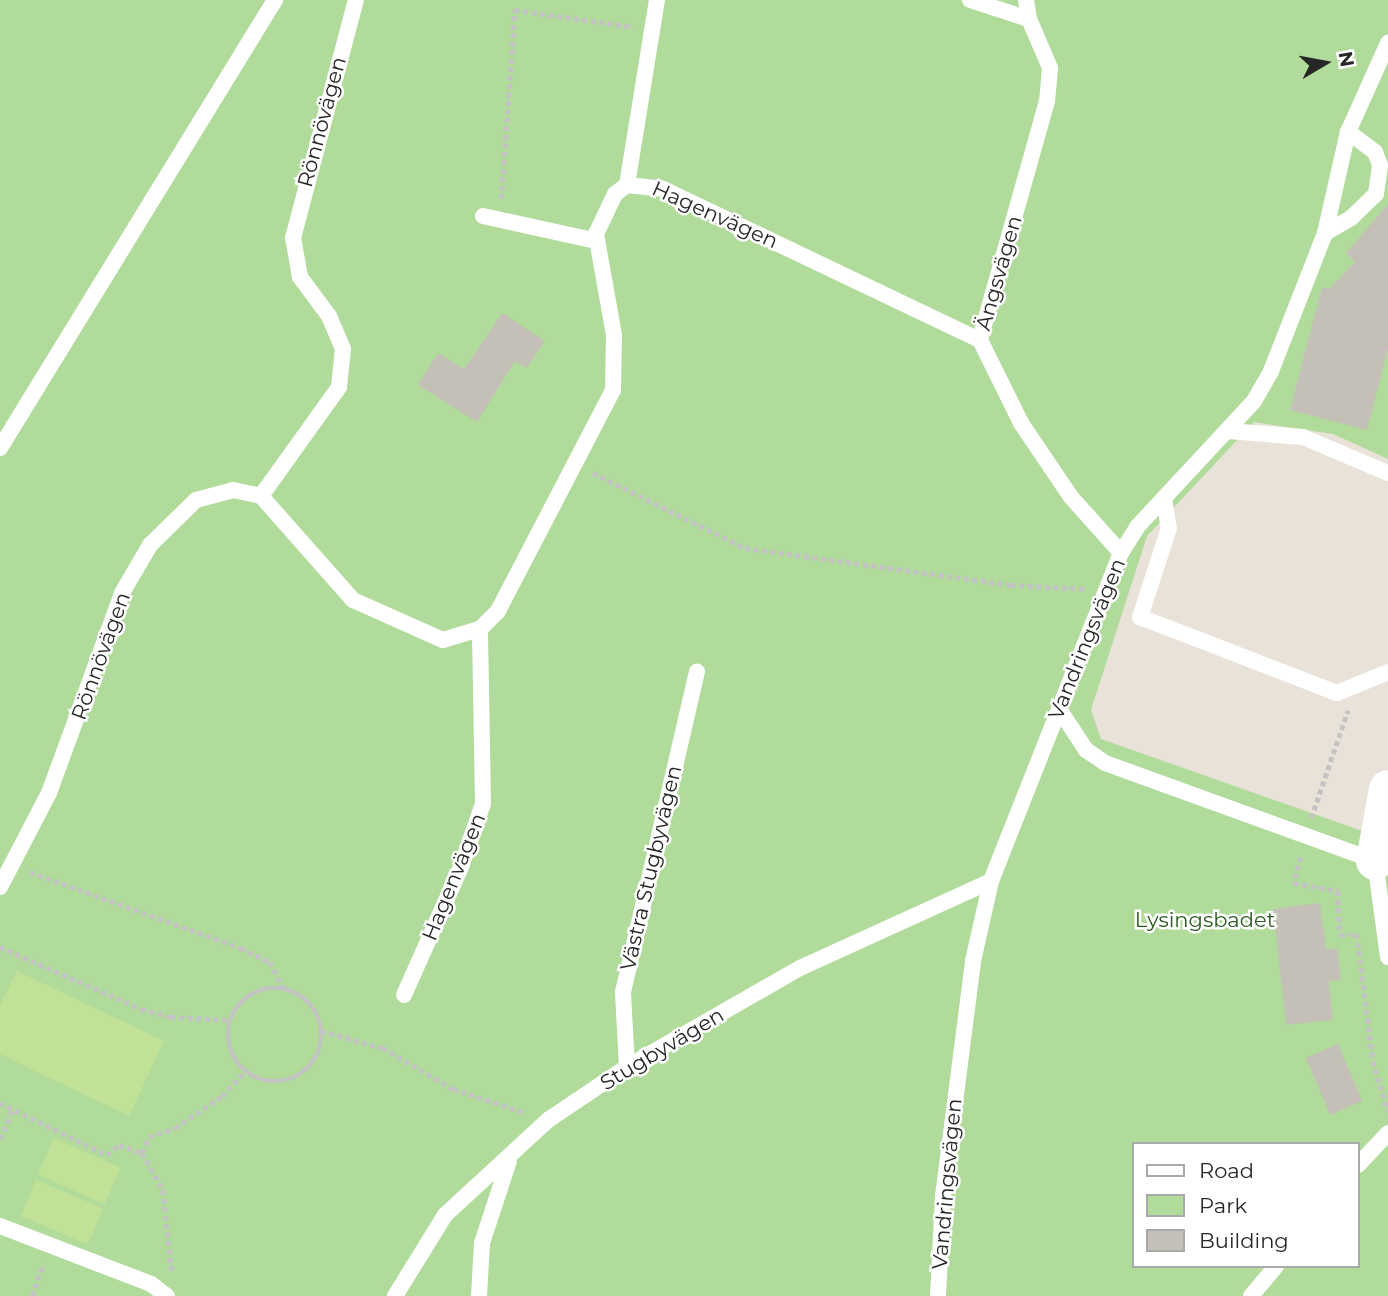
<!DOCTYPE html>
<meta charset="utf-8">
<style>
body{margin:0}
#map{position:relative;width:1388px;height:1296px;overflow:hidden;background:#e8e2d9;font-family:Montserrat,sans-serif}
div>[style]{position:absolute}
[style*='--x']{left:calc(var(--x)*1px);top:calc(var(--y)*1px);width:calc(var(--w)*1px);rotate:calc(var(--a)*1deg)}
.green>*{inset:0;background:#b0db9a}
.pitch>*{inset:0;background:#c1e197;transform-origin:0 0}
.building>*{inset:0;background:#c4c0b8;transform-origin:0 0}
.path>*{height:4.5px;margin-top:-2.25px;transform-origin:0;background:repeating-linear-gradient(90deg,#c3c3c3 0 5px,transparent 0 8.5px)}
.path>.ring{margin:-2.25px;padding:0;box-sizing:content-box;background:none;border:4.5px solid #c3c3c3;border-radius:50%}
.lane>*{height:16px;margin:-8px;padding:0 8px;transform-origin:8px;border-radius:8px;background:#fff}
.secondary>*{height:38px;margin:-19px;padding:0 19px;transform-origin:19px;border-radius:19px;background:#fff}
span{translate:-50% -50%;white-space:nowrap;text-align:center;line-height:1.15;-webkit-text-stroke:5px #fff;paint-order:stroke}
.street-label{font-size:21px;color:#272727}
.park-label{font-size:21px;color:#2b5c1f}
.legend{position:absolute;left:1132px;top:1142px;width:228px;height:126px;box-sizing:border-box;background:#fff;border:2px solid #a9a9a9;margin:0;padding:9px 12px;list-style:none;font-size:21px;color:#272727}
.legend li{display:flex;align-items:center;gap:14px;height:35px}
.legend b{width:35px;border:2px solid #a9a9a9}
.north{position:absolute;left:1290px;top:28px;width:70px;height:70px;-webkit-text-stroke:5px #fff;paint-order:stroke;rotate:80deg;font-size:19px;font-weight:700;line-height:28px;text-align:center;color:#272727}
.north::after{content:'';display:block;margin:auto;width:24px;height:32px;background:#272727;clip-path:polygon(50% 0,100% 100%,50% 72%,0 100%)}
</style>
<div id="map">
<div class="green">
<div style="clip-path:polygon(evenodd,0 0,1388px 0,1388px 459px,1333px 434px,1254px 422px,1147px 536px,1091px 710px,1101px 739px,1388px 840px,1388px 1296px,0 1296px,0 0,1134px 1144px,1358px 1144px,1358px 1266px,1134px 1266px,1134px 1144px)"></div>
</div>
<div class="pitch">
<div style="clip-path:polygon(17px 971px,164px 1041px,129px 1116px,0 1054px,0 1005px)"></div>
<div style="left:54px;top:1138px;width:73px;height:40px;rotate:24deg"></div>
<div style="left:36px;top:1180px;width:73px;height:39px;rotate:23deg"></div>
</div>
<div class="building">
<div style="clip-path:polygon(1388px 204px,1388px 349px,1367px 430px,1290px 410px,1322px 287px,1329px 289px,1355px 262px,1346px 253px)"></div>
<div style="clip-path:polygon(502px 313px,545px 341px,527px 368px,515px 361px,477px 422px,418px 385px,438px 353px,464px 369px)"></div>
<div style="clip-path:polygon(1320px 903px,1326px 950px,1337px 948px,1341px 980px,1329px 981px,1333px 1020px,1286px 1025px,1273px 909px)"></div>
<div style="left:1338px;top:1044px;width:62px;height:35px;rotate:67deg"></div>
</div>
<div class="path">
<div style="--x:501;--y:199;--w:190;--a:-85.8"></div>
<div style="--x:515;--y:10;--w:120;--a:8.1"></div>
<div style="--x:593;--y:473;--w:169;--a:26.3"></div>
<div style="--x:745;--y:548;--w:269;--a:7.9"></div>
<div style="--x:1011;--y:585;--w:74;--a:3.1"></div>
<div style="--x:1311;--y:818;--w:114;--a:-71.1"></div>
<div style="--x:1301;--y:857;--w:27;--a:105"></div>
<div style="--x:1294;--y:883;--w:45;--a:10.3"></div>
<div style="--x:1338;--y:891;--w:44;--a:87.4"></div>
<div style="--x:1340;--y:935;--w:17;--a:-3"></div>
<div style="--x:1357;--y:934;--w:128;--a:82.8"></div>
<div style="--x:1373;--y:1061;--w:53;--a:73.6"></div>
<div style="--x:30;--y:872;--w:224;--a:19.8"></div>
<div style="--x:241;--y:948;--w:32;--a:26"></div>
<div style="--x:270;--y:962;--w:30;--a:63"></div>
<div style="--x:0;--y:947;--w:154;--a:23.7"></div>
<div style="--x:141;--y:1009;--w:31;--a:15"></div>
<div style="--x:171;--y:1017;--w:59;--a:2.9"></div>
<div class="ring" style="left:228px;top:988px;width:89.5px;height:89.5px"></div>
<div style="--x:321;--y:1031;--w:64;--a:15.3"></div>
<div style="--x:383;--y:1048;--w:81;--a:30.4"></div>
<div style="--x:453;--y:1089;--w:77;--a:18.2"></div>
<div style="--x:0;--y:1103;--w:119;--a:25.9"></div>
<div style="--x:107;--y:1155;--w:16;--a:-40"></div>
<div style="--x:119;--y:1145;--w:24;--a:19"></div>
<div style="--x:142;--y:1153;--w:43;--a:60.4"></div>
<div style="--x:163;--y:1190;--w:83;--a:83.8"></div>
<div style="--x:0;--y:1139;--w:33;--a:-67"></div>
<div style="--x:142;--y:1153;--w:17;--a:-66"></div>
<div style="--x:149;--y:1137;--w:28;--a:-19"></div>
<div style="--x:175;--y:1128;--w:57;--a:-34.2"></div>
<div style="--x:222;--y:1096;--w:34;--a:-47"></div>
<div style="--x:32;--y:1296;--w:34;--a:-71"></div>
</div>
<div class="lane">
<div style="--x:970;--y:0;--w:62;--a:17.9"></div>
<div style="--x:1029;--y:19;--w:53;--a:66.8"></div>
<div style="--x:1050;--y:68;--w:33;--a:95"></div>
<div style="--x:1047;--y:101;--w:248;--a:105.7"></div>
<div style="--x:980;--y:340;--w:93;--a:63.7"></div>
<div style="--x:1021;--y:423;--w:89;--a:56"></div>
<div style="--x:1071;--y:497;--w:75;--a:48.2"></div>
<div style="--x:1026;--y:0;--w:19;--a:81"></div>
<div style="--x:627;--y:185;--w:187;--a:-80.8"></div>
<div style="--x:483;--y:216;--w:117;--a:12.4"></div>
<div style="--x:1325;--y:233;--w:30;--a:-30"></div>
<div style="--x:1351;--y:218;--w:35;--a:-44"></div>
<div style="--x:1376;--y:194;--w:29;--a:-82"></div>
<div style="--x:1380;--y:165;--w:14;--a:-111"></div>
<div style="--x:1375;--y:152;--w:34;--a:-143"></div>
<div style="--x:1228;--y:431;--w:75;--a:4.6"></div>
<div style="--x:1303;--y:437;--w:92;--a:23"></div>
<div style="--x:0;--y:448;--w:526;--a:-58.46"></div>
<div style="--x:261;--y:496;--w:139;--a:48.5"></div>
<div style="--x:353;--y:600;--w:98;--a:24"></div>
<div style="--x:443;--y:640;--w:39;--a:-17"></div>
<div style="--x:480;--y:629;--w:25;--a:-45"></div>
<div style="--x:498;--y:611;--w:249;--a:-62.5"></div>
<div style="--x:613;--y:390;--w:55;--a:-89"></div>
<div style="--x:614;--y:335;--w:103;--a:-100.1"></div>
<div style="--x:596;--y:234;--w:44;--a:-64.6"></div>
<div style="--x:615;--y:194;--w:15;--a:-37"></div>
<div style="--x:627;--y:185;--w:36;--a:6"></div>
<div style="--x:663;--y:189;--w:351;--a:25.5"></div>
<div style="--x:1164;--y:498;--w:30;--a:81"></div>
<div style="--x:1169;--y:528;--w:94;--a:108"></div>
<div style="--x:1140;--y:617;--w:211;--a:21.1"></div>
<div style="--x:1337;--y:693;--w:55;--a:-22.4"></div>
<div style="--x:1059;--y:709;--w:49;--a:56.6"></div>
<div style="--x:1086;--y:750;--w:23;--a:34"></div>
<div style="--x:1105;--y:763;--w:287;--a:19.9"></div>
<div style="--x:1375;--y:861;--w:97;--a:82.3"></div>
<div style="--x:0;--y:887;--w:106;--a:-62.5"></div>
<div style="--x:49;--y:793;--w:213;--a:-69.9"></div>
<div style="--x:122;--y:593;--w:56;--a:-59.7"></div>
<div style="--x:150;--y:545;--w:64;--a:-44.4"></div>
<div style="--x:196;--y:500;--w:38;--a:-15"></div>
<div style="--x:233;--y:490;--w:29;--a:12"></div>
<div style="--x:261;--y:496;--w:134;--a:-54.4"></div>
<div style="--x:339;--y:387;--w:38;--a:-84"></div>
<div style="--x:343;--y:349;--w:36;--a:-113"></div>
<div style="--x:329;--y:316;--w:49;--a:-126.6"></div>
<div style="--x:300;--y:277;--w:40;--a:-100"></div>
<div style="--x:293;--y:238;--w:246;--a:-75.2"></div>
<div style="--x:404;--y:995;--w:140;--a:-66"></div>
<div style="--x:461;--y:867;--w:67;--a:-70.8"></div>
<div style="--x:483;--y:804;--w:175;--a:-91"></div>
<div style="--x:627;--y:1067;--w:75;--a:-93.1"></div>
<div style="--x:623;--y:992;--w:329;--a:-77"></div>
<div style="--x:1358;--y:1165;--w:44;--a:-46.8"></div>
<div style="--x:0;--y:1226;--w:162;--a:21"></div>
<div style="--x:151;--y:1284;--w:20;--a:37"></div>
<div style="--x:395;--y:1296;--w:95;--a:-58.3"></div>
<div style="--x:445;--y:1215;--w:140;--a:-42.7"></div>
<div style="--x:548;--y:1120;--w:95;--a:-33.9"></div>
<div style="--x:627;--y:1067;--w:199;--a:-29.8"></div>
<div style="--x:800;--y:968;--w:210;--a:-24.5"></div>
<div style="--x:479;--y:1296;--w:53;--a:-86.8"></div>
<div style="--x:482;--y:1243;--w:86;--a:-71.8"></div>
<div style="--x:938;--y:1296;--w:100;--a:-87.1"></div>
<div style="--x:943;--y:1196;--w:237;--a:-82.7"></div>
<div style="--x:973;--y:961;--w:82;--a:-77.3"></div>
<div style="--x:991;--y:881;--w:353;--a:-68.4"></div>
<div style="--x:1121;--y:553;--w:31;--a:-58"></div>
<div style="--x:1137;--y:527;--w:172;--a:-47.1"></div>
<div style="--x:1254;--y:401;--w:34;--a:-60"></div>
<div style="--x:1271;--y:371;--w:148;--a:-68.6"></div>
<div style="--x:1325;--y:233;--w:104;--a:-77.2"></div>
<div style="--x:1348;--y:132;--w:98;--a:-65.8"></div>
<div style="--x:1251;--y:1296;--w:39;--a:-50"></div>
</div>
<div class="secondary">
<div style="--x:1375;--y:861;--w:73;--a:-79.8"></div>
</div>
<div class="street-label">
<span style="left:322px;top:122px;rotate:-75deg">Rönnövägen</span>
<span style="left:715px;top:215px;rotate:24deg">Hagenvägen</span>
<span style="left:999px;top:273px;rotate:-74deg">Ängsvägen</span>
<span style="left:1087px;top:639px;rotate:-68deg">Vandringsvägen</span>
<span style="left:101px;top:656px;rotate:-70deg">Rönnövägen</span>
<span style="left:651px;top:868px;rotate:-77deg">Västra Stugbyvägen</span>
<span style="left:454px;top:877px;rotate:-68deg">Hagenvägen</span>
<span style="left:662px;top:1049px;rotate:-31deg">Stugbyvägen</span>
<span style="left:947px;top:1184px;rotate:-85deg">Vandringsvägen</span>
</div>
<div class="park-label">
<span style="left:1205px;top:920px">Lysingsbadet</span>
</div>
<ul class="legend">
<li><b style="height:9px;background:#fff"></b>Road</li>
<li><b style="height:19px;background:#b0db9a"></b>Park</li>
<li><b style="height:19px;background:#c4c0b8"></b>Building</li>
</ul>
<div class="north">N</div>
</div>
